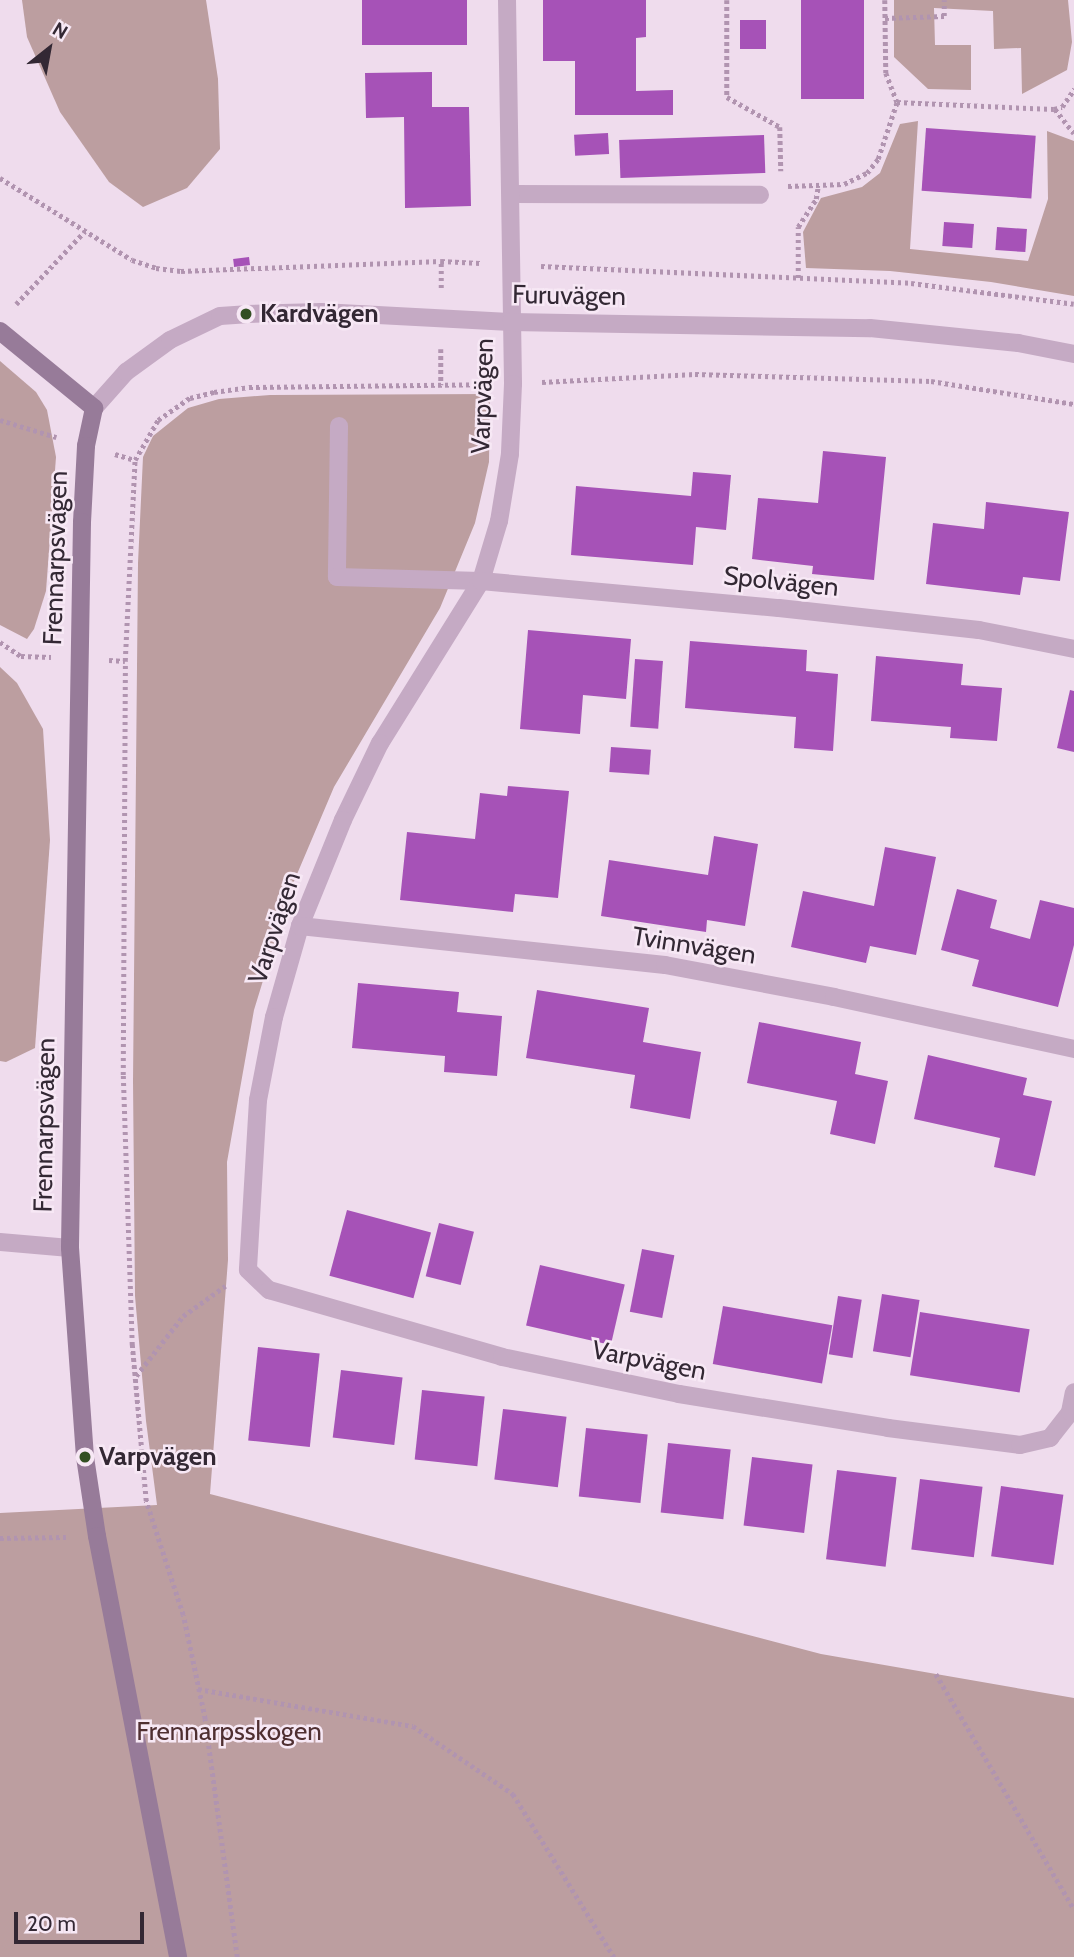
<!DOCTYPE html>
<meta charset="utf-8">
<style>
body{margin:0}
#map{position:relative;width:1074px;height:1957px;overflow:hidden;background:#efdced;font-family:Cabin,sans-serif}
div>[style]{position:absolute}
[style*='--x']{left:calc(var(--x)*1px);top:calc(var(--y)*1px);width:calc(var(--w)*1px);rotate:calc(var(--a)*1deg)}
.green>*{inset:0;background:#bc9ea0}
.building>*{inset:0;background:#a652b7;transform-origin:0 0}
.path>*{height:4.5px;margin-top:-2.25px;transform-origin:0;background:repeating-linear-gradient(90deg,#b194b0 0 3.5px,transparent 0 7px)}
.lane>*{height:18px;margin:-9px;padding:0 9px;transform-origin:9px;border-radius:9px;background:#c5aac4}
.street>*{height:18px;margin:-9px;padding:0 9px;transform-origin:9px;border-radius:9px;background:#c5aac4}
.secondary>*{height:18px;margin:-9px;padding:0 9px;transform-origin:9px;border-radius:9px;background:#977b99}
.dots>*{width:19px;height:19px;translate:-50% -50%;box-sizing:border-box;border:4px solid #f7e8f5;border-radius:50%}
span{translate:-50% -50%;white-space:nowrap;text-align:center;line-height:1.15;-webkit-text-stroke:5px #f7e8f5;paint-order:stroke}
.street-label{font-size:26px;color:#332834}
.poi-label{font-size:26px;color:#332834;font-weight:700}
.left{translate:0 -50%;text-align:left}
.park-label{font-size:26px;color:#4f2f31}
.north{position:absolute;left:14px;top:14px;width:70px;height:70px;-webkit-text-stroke:5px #f7e8f5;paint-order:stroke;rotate:31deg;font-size:19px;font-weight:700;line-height:28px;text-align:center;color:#332834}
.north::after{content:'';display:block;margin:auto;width:24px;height:32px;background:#332834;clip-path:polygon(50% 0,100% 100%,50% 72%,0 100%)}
.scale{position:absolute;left:14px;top:1912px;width:130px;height:32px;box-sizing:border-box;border:4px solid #332834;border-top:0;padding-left:9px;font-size:21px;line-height:24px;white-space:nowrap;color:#332834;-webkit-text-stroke:5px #f7e8f5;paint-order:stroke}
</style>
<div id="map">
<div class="green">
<div style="clip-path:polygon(22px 0,206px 0,218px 79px,220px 149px,187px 188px,143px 207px,109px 182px,60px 112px,27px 37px)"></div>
<div style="clip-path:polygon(894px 0,1068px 0,1072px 42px,1067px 70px,1022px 94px,1021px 48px,994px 49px,993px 11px,934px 8px,935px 45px,971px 45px,971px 90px,928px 89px,894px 57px)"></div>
<div style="clip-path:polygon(918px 121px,910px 249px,1028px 261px,1048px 199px,1047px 131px,1074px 141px,1074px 296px,991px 282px,890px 271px,806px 268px,803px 232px,821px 198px,862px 187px,880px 173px,900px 124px)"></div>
<div style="clip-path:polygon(0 361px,36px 392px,47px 410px,56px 457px,46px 591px,34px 629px,27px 639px,0 625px)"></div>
<div style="clip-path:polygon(490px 394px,489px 462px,475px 523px,440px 608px,334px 787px,292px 886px,254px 1010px,227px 1162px,228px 1260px,210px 1494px,821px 1654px,1074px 1698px,1074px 1957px,0 1957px,0 1513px,157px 1505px,146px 1421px,135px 1296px,133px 1081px,138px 563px,143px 457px,153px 436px,188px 408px,219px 399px,270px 395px)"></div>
<div style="clip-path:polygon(0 667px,17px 683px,43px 729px,50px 840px,35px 1048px,6px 1062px,0 1061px)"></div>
</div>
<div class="building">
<div style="left:362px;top:0;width:105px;height:45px"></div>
<div style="clip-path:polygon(543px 0,646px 0,646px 37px,636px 38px,636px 91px,673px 90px,673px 115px,575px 115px,575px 61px,543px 61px)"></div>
<div style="left:801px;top:0;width:63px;height:99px"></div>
<div style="left:740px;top:20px;width:26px;height:29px"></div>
<div style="clip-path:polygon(432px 72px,432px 107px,469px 107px,471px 206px,405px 208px,404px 117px,366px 118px,365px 73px)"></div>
<div style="left:926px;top:128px;width:110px;height:63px;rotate:4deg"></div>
<div style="left:608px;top:133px;width:21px;height:34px;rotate:87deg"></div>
<div style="left:764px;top:135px;width:38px;height:145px;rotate:88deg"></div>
<div style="left:944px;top:222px;width:30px;height:24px;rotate:4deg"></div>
<div style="left:997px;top:227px;width:30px;height:23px;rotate:4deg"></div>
<div style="left:249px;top:257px;width:8px;height:16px;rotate:83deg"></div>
<div style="clip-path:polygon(823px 451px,886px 457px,874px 580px,812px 574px,813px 566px,752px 559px,758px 498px,818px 503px)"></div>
<div style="clip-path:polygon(693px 472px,731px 475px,726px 530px,696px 527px,693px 565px,571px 555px,576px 486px,691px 496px)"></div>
<div style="clip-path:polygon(986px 502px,1069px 512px,1060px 581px,1023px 577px,1020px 595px,926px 584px,933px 523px,984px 529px)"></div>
<div style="clip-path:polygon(528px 630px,631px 639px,626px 699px,583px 695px,580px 734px,520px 729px)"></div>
<div style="clip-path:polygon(690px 641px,807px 650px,806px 671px,838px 674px,833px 751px,794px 748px,796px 717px,685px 708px)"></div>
<div style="clip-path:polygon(876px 656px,963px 664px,961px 685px,1002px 688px,997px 741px,950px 738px,951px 727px,871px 721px)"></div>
<div style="left:635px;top:659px;width:28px;height:68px;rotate:4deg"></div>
<div style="clip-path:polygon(1070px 690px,1074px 691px,1074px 752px,1057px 748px)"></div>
<div style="left:611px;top:747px;width:40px;height:25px;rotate:4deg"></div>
<div style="clip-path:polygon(508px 786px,569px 791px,558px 898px,515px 894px,513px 912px,400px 900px,407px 832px,475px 839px,480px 793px,507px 796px)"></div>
<div style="clip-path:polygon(714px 836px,758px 844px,745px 926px,707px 920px,706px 932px,601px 916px,609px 860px,708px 875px)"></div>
<div style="clip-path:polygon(885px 847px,936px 857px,916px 955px,870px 946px,866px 963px,791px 947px,803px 891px,874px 906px)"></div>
<div style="clip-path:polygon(957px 889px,997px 900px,990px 928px,1030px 939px,1040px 900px,1074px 908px,1074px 945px,1058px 1007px,972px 986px,979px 960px,941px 950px)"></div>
<div style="clip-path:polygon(358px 983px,459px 992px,457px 1012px,502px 1016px,497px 1076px,444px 1072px,445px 1056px,352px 1048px)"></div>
<div style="clip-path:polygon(537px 990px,649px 1008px,643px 1042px,701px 1052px,690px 1119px,630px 1108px,635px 1075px,526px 1058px)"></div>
<div style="clip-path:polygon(759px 1022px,861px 1042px,855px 1074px,888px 1081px,875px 1144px,830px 1134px,837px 1101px,747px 1083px)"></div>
<div style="clip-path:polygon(928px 1055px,1027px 1078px,1023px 1095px,1052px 1101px,1035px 1176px,994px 1167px,1000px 1138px,914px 1119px)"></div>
<div style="left:347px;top:1210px;width:87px;height:68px;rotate:15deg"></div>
<div style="left:439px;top:1223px;width:36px;height:55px;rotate:14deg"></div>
<div style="left:642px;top:1249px;width:33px;height:64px;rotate:11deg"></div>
<div style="left:540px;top:1265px;width:87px;height:62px;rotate:13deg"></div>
<div style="left:882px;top:1294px;width:38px;height:58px;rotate:9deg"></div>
<div style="left:838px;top:1296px;width:24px;height:59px;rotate:9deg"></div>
<div style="left:723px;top:1306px;width:111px;height:59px;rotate:10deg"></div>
<div style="left:920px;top:1312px;width:111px;height:64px;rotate:9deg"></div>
<div style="left:258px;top:1347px;width:62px;height:94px;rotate:6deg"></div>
<div style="left:341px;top:1370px;width:62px;height:68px;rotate:7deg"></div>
<div style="left:422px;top:1390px;width:63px;height:70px;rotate:6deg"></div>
<div style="left:503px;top:1409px;width:64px;height:71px;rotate:7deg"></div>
<div style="left:586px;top:1428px;width:62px;height:69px;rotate:6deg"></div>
<div style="left:668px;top:1443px;width:63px;height:70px;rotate:6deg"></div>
<div style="left:752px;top:1457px;width:61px;height:69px;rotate:7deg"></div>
<div style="left:837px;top:1470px;width:60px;height:90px;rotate:7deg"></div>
<div style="left:920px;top:1479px;width:63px;height:71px;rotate:7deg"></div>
<div style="left:1001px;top:1486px;width:63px;height:71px;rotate:8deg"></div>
</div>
<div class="path">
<div style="--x:727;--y:0;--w:97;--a:90"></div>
<div style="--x:727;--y:97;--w:61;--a:29.5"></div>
<div style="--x:780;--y:127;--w:44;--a:88.7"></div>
<div style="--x:885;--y:0;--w:73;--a:89.2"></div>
<div style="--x:886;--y:73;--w:31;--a:69"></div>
<div style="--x:885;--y:18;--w:59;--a:-1.9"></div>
<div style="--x:944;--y:16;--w:16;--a:-90"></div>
<div style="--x:897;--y:102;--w:157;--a:2.6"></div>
<div style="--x:1054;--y:109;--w:8;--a:-14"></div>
<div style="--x:1062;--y:107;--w:22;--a:-56"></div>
<div style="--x:1055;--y:109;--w:31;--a:52"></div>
<div style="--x:0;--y:178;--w:155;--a:31.8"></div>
<div style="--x:132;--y:260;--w:25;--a:18"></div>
<div style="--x:156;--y:268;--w:25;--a:7"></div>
<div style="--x:181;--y:271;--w:260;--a:-2.2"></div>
<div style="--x:441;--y:261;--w:39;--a:3"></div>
<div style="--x:788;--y:186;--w:56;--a:-2"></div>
<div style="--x:844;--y:184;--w:25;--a:-26"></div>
<div style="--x:867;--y:173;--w:18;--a:-52"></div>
<div style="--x:878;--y:159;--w:60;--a:-71.6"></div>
<div style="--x:541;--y:266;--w:370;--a:2.6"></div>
<div style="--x:911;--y:283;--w:164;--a:7.3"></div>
<div style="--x:798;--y:278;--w:51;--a:-90"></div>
<div style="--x:798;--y:227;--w:33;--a:-57"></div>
<div style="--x:816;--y:199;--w:12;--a:-81"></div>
<div style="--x:441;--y:288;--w:27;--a:-90"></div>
<div style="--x:16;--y:304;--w:100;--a:-46.6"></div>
<div style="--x:441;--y:349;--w:36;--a:90"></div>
<div style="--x:542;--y:382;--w:153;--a:-3"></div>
<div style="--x:695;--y:374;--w:236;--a:1.7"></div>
<div style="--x:931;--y:381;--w:145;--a:9.1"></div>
<div style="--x:0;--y:420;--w:59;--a:16.9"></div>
<div style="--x:115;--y:454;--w:21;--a:17"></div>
<div style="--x:0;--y:642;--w:25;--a:34"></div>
<div style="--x:21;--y:656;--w:30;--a:2"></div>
<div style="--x:109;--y:660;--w:16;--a:4"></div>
<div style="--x:136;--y:1376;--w:76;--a:-51.9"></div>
<div style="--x:183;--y:1316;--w:52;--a:-35.5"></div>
<div style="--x:0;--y:1538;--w:66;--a:-0.9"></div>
<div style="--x:936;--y:1674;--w:273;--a:59.6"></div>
<div style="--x:198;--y:1689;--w:218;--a:9.8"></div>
<div style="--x:413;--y:1726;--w:121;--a:34.2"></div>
<div style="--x:513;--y:1794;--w:192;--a:58.2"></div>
<div style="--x:237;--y:1957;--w:240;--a:-97.7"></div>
<div style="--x:205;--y:1719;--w:106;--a:-101.9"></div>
<div style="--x:183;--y:1615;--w:120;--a:-108"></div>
<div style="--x:146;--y:1501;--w:157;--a:-95.1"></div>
<div style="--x:132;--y:1345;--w:270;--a:-91.9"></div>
<div style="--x:123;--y:1075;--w:414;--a:-89.7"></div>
<div style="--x:125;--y:661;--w:201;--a:-87.2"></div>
<div style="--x:135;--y:460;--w:46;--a:-60.1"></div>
<div style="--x:158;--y:420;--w:39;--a:-35"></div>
<div style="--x:190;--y:398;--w:25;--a:-14"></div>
<div style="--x:214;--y:392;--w:35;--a:-8"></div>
<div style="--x:249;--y:387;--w:235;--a:-0.7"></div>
</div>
<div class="lane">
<div style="--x:512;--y:194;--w:248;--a:0.2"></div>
<div style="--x:339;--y:426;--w:151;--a:90.8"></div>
<div style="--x:337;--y:577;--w:144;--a:1.6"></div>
<div style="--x:0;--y:1242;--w:70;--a:4.9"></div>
</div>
<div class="street">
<div style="--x:507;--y:0;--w:384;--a:89.1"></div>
<div style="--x:513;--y:384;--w:70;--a:92.5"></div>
<div style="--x:510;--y:454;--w:68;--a:99.3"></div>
<div style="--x:499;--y:521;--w:63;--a:106.7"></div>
<div style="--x:481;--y:581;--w:191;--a:121.9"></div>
<div style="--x:380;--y:743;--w:85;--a:115.7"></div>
<div style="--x:343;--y:820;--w:114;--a:112.1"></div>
<div style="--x:300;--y:926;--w:95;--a:105.9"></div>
<div style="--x:274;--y:1017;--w:85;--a:100.9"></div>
<div style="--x:258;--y:1100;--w:170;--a:93.4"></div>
<div style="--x:248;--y:1270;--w:29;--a:44"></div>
<div style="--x:269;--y:1290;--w:242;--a:16"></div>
<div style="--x:502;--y:1357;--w:181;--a:11.8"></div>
<div style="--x:679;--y:1394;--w:212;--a:9.2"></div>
<div style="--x:888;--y:1428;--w:133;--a:7.3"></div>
<div style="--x:1020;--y:1445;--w:31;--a:-13"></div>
<div style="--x:1050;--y:1438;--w:33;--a:-52"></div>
<div style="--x:1070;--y:1412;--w:20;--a:-79"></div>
<div style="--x:94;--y:408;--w:48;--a:-48.4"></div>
<div style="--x:126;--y:372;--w:54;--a:-36"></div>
<div style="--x:170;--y:340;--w:55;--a:-25.6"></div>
<div style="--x:220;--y:316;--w:26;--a:-4"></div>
<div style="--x:246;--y:314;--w:75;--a:-1.5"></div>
<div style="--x:321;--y:312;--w:190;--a:3"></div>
<div style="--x:511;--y:322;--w:359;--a:1"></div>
<div style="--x:870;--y:328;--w:149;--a:5.8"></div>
<div style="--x:1018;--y:343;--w:57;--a:11.1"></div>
<div style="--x:481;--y:581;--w:299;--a:5.2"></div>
<div style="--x:779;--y:608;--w:201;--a:6.3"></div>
<div style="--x:979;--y:630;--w:97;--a:11.3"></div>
<div style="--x:300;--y:926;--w:367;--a:6.1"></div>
<div style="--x:665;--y:965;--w:172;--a:10.7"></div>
<div style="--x:834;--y:997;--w:246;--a:12.2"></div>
</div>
<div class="secondary">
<div style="--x:0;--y:331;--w:122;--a:39.3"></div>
<div style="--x:94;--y:408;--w:39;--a:102"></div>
<div style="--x:86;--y:446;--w:76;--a:93"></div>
<div style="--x:82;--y:522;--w:726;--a:90.95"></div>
<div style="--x:70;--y:1248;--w:210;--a:85.9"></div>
<div style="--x:85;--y:1457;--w:80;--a:81.4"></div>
<div style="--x:97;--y:1536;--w:429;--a:79.1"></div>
</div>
<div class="dots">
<div style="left:246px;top:314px;background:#335023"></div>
<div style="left:85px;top:1457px;background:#335023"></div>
</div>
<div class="street-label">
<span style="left:569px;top:296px;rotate:1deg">Furuvägen</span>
<span style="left:483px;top:396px;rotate:-88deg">Varpvägen</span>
<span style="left:56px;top:558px;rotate:-88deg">Frennarpsvägen</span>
<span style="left:781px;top:582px;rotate:6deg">Spolvägen</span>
<span style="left:275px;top:928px;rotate:-72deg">Varpvägen</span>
<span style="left:694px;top:946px;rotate:9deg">Tvinnvägen</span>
<span style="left:45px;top:1125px;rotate:-89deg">Frennarpsvägen</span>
<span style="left:649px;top:1361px;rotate:11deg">Varpvägen</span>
</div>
<div class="poi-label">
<span class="left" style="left:260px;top:314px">Kardvägen</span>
<span class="left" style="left:99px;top:1457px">Varpvägen</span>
</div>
<div class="park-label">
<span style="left:229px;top:1732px">Frennarpsskogen</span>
</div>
<div class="north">N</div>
<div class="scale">20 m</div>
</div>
